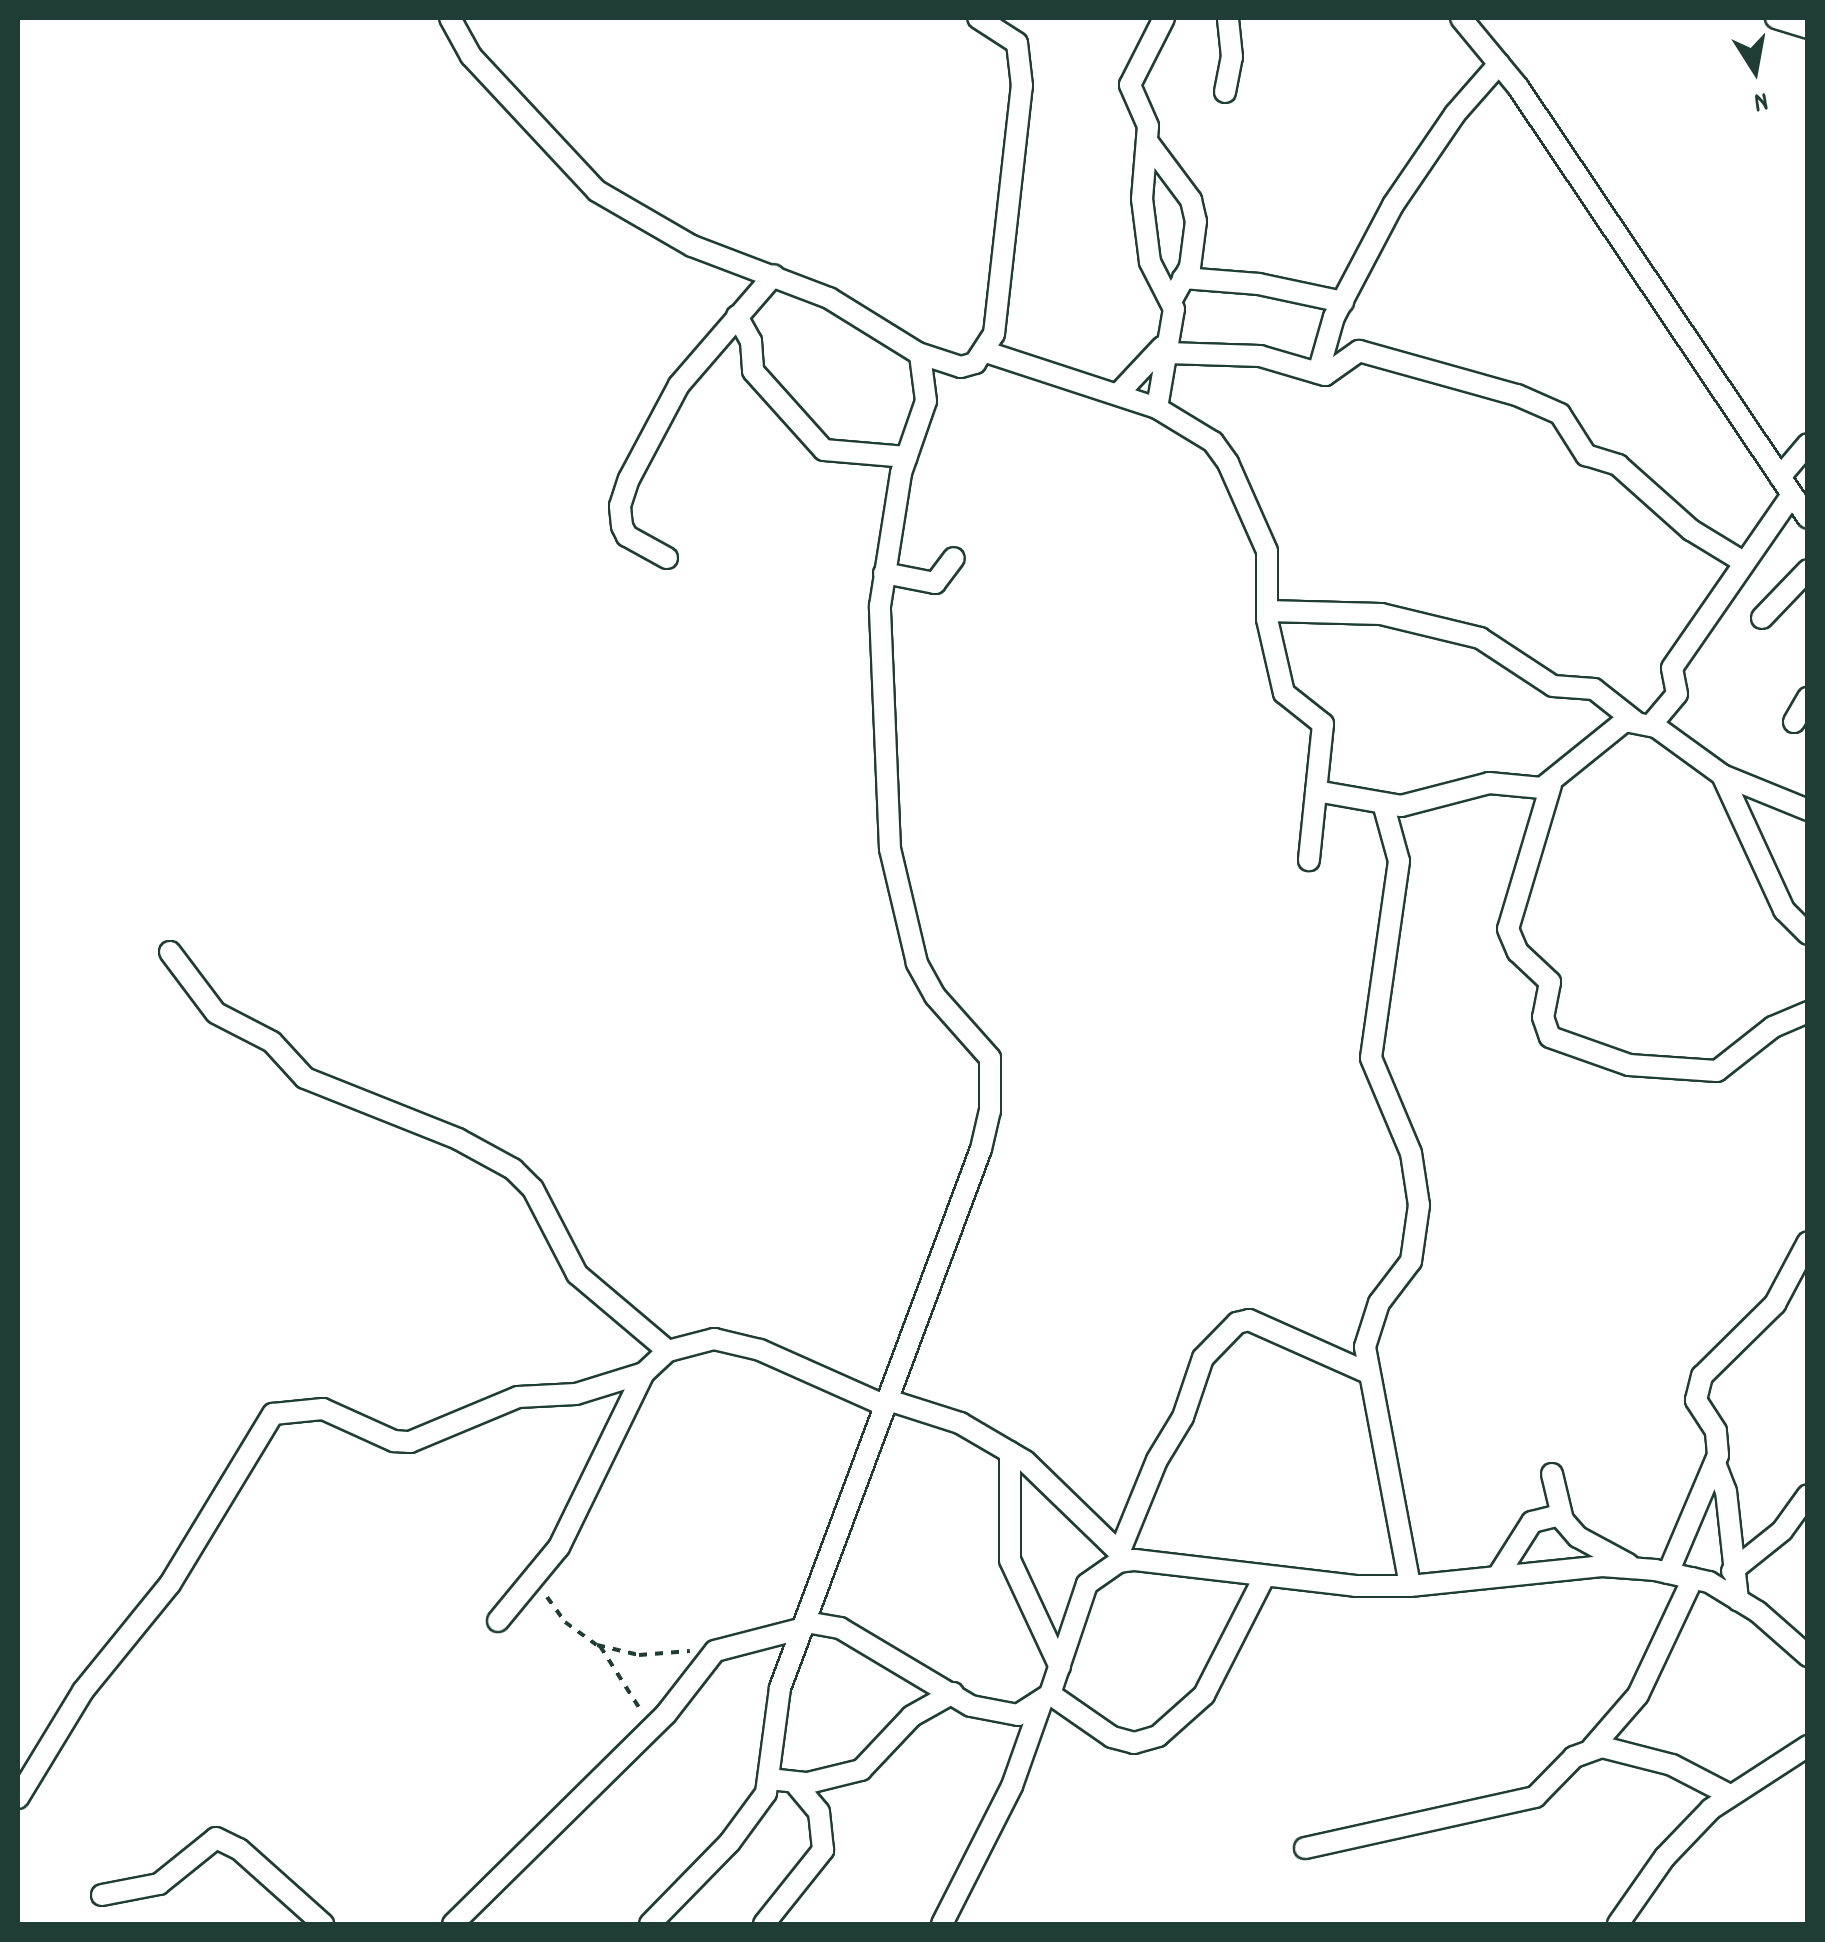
<!DOCTYPE html>
<style>
body{margin:0}
#map{position:relative;width:1825px;height:1942px;overflow:hidden;background:#fff;font-family:Dekko,sans-serif}
div>[style]{position:absolute}
[style*='--x']{left:calc(var(--x)*1px);top:calc(var(--y)*1px);width:calc(var(--w)*1px);rotate:calc(var(--a)*1deg)}
.path>*{height:4px;margin-top:-2px;transform-origin:0;background:repeating-linear-gradient(90deg,#1f3d34 0 8px,transparent 0 16px)}
.roads{filter:drop-shadow(2px 0 #1f3d34) drop-shadow(-2px 0 #1f3d34) drop-shadow(0 2px #1f3d34) drop-shadow(0 -2px #1f3d34)}
.street>*{height:20px;margin:-10px;padding:0 10px;transform-origin:10px;border-radius:10px;background:#fff}
span{translate:-50% -50%;white-space:nowrap;text-align:center;line-height:1.15;-webkit-text-stroke:8px #fff;paint-order:stroke}
.frame{position:absolute;inset:0;border:20px solid #1f3d34;pointer-events:none}
.north{position:absolute;left:1705px;top:20px;width:100px;height:100px;-webkit-text-stroke:8px #fff;paint-order:stroke;rotate:169deg;font-size:28px;font-weight:700;line-height:40px;text-align:center;color:#1f3d34}
.north::after{content:'';display:block;margin:auto;width:35px;height:45px;background:#1f3d34;clip-path:polygon(50% 0,100% 100%,50% 72%,0 100%)}
</style>
<div id="map">
<div class="path">
<div style="--x:547;--y:1597;--w:31;--a:54"></div>
<div style="--x:565;--y:1622;--w:39;--a:36"></div>
<div style="--x:597;--y:1645;--w:43;--a:13.4"></div>
<div style="--x:639;--y:1655;--w:51;--a:-4.5"></div>
<div style="--x:600;--y:1646;--w:75;--a:57.6"></div>
</div>
<div class="roads">
<div class="street">
<div style="--x:450;--y:18;--w:43;--a:61.1"></div>
<div style="--x:471;--y:56;--w:185;--a:47"></div>
<div style="--x:597;--y:191;--w:110;--a:30.1"></div>
<div style="--x:692;--y:246;--w:147;--a:20.8"></div>
<div style="--x:829;--y:298;--w:105;--a:31.7"></div>
<div style="--x:918;--y:353;--w:45;--a:18"></div>
<div style="--x:961;--y:367;--w:15;--a:-16"></div>
<div style="--x:975;--y:363;--w:35;--a:-57"></div>
<div style="--x:994;--y:334;--w:250;--a:-83.6"></div>
<div style="--x:1022;--y:86;--w:43;--a:-96.6"></div>
<div style="--x:1017;--y:43;--w:46;--a:-147.3"></div>
<div style="--x:1461;--y:18;--w:89;--a:50.4"></div>
<div style="--x:1518;--y:87;--w:519;--a:56.07"></div>
<div style="--x:1776;--y:18;--w:34;--a:17"></div>
<div style="--x:1225;--y:92;--w:36;--a:-79"></div>
<div style="--x:1232;--y:57;--w:39;--a:-96"></div>
<div style="--x:1147;--y:141;--w:74;--a:53.3"></div>
<div style="--x:1191;--y:200;--w:22;--a:77"></div>
<div style="--x:1196;--y:221;--w:46;--a:97.4"></div>
<div style="--x:1190;--y:267;--w:37;--a:119"></div>
<div style="--x:1183;--y:278;--w:76;--a:4.5"></div>
<div style="--x:1259;--y:284;--w:86;--a:12.1"></div>
<div style="--x:737;--y:316;--w:29;--a:61"></div>
<div style="--x:751;--y:341;--w:30;--a:86"></div>
<div style="--x:753;--y:371;--w:106;--a:48.1"></div>
<div style="--x:824;--y:450;--w:83;--a:4.8"></div>
<div style="--x:986;--y:352;--w:180;--a:18.1"></div>
<div style="--x:1157;--y:408;--w:66;--a:31.3"></div>
<div style="--x:1213;--y:442;--w:26;--a:54"></div>
<div style="--x:1228;--y:463;--w:96;--a:66.1"></div>
<div style="--x:1267;--y:551;--w:68;--a:90"></div>
<div style="--x:1267;--y:619;--w:76;--a:77.1"></div>
<div style="--x:1284;--y:693;--w:50;--a:38.5"></div>
<div style="--x:1323;--y:724;--w:137;--a:95.9"></div>
<div style="--x:1167;--y:353;--w:93;--a:1.8"></div>
<div style="--x:1260;--y:356;--w:68;--a:16.3"></div>
<div style="--x:1325;--y:375;--w:42;--a:-35.2"></div>
<div style="--x:1359;--y:351;--w:164;--a:15.6"></div>
<div style="--x:1517;--y:395;--w:47;--a:23.8"></div>
<div style="--x:1560;--y:414;--w:49;--a:57.6"></div>
<div style="--x:1586;--y:455;--w:34;--a:17"></div>
<div style="--x:1618;--y:465;--w:98;--a:41.7"></div>
<div style="--x:1691;--y:530;--w:60;--a:31.3"></div>
<div style="--x:1318;--y:373;--w:58;--a:-74.1"></div>
<div style="--x:1334;--y:317;--w:127;--a:-62.2"></div>
<div style="--x:1393;--y:205;--w:110;--a:-55.7"></div>
<div style="--x:1455;--y:114;--w:67;--a:-48.7"></div>
<div style="--x:1119;--y:393;--w:63;--a:-46.9"></div>
<div style="--x:1157;--y:408;--w:100;--a:-80.3"></div>
<div style="--x:1174;--y:309;--w:53;--a:-117.1"></div>
<div style="--x:1150;--y:262;--w:64;--a:-97.2"></div>
<div style="--x:1142;--y:199;--w:73;--a:-85.3"></div>
<div style="--x:1148;--y:126;--w:45;--a:-113.7"></div>
<div style="--x:1130;--y:85;--w:75;--a:-63.1"></div>
<div style="--x:1780;--y:477;--w:43;--a:-49.7"></div>
<div style="--x:667;--y:558;--w:46;--a:-151.2"></div>
<div style="--x:627;--y:536;--w:11;--a:-117"></div>
<div style="--x:622;--y:526;--w:20;--a:-96"></div>
<div style="--x:620;--y:506;--w:28;--a:-72"></div>
<div style="--x:629;--y:479;--w:106;--a:-62"></div>
<div style="--x:679;--y:385;--w:145;--a:-49.2"></div>
<div style="--x:884;--y:573;--w:52;--a:11.1"></div>
<div style="--x:935;--y:583;--w:31;--a:-53"></div>
<div style="--x:1267;--y:611;--w:114;--a:1.5"></div>
<div style="--x:1381;--y:614;--w:102;--a:13.6"></div>
<div style="--x:1480;--y:638;--w:87;--a:33.3"></div>
<div style="--x:1553;--y:686;--w:41;--a:4.2"></div>
<div style="--x:1594;--y:689;--w:53;--a:38.2"></div>
<div style="--x:1762;--y:618;--w:66;--a:-46.2"></div>
<div style="--x:1794;--y:722;--w:28;--a:-60"></div>
<div style="--x:1651;--y:725;--w:40;--a:-50"></div>
<div style="--x:1677;--y:694;--w:26;--a:-101"></div>
<div style="--x:1672;--y:668;--w:211;--a:-55.3"></div>
<div style="--x:1722;--y:775;--w:149;--a:65.3"></div>
<div style="--x:1784;--y:910;--w:34;--a:45"></div>
<div style="--x:1551;--y:785;--w:150;--a:106.6"></div>
<div style="--x:1508;--y:929;--w:25;--a:67"></div>
<div style="--x:1518;--y:952;--w:44;--a:43.2"></div>
<div style="--x:1550;--y:982;--w:36;--a:101"></div>
<div style="--x:1543;--y:1017;--w:21;--a:71"></div>
<div style="--x:1550;--y:1037;--w:84;--a:19.5"></div>
<div style="--x:1629;--y:1065;--w:88;--a:3.9"></div>
<div style="--x:1717;--y:1071;--w:71;--a:-38.2"></div>
<div style="--x:1773;--y:1027;--w:38;--a:-23"></div>
<div style="--x:1316;--y:791;--w:86;--a:10"></div>
<div style="--x:1401;--y:806;--w:91;--a:-14.6"></div>
<div style="--x:1489;--y:783;--w:53;--a:5.4"></div>
<div style="--x:1542;--y:788;--w:107;--a:-38.9"></div>
<div style="--x:1625;--y:721;--w:32;--a:11"></div>
<div style="--x:1656;--y:727;--w:82;--a:36"></div>
<div style="--x:1722;--y:775;--w:93;--a:22.1"></div>
<div style="--x:1383;--y:803;--w:60;--a:74.6"></div>
<div style="--x:1399;--y:861;--w:199;--a:98.1"></div>
<div style="--x:1371;--y:1058;--w:103;--a:67.2"></div>
<div style="--x:1411;--y:1153;--w:53;--a:81.3"></div>
<div style="--x:1419;--y:1205;--w:57;--a:98.1"></div>
<div style="--x:1411;--y:1261;--w:53;--a:127.3"></div>
<div style="--x:1379;--y:1303;--w:46;--a:107.7"></div>
<div style="--x:1365;--y:1347;--w:243;--a:79.3"></div>
<div style="--x:170;--y:952;--w:76;--a:53"></div>
<div style="--x:216;--y:1013;--w:63;--a:27.4"></div>
<div style="--x:272;--y:1042;--w:49;--a:47.5"></div>
<div style="--x:305;--y:1078;--w:165;--a:21.7"></div>
<div style="--x:458;--y:1139;--w:63;--a:28.6"></div>
<div style="--x:513;--y:1169;--w:28;--a:45"></div>
<div style="--x:533;--y:1189;--w:96;--a:62.6"></div>
<div style="--x:577;--y:1274;--w:119;--a:40.2"></div>
<div style="--x:888;--y:1400;--w:76;--a:17.7"></div>
<div style="--x:960;--y:1423;--w:75;--a:30.3"></div>
<div style="--x:1025;--y:1461;--w:142;--a:44.1"></div>
<div style="--x:1010;--y:1452;--w:108;--a:90"></div>
<div style="--x:1010;--y:1560;--w:118;--a:65"></div>
<div style="--x:1715;--y:1463;--w:30;--a:69"></div>
<div style="--x:1726;--y:1491;--w:110;--a:83.7"></div>
<div style="--x:1552;--y:1474;--w:47;--a:76.6"></div>
<div style="--x:1563;--y:1520;--w:23;--a:49"></div>
<div style="--x:1578;--y:1537;--w:57;--a:28.4"></div>
<div style="--x:1119;--y:1553;--w:100;--a:-67.8"></div>
<div style="--x:1157;--y:1460;--w:50;--a:-58.8"></div>
<div style="--x:1183;--y:1417;--w:62;--a:-71.3"></div>
<div style="--x:1203;--y:1358;--w:49;--a:-45.8"></div>
<div style="--x:1237;--y:1323;--w:12;--a:-14"></div>
<div style="--x:1249;--y:1320;--w:130;--a:24"></div>
<div style="--x:1732;--y:1571;--w:64;--a:-38.7"></div>
<div style="--x:1782;--y:1531;--w:44;--a:-54.2"></div>
<div style="--x:1668;--y:1573;--w:128;--a:-67"></div>
<div style="--x:1718;--y:1455;--w:24;--a:-95"></div>
<div style="--x:1716;--y:1431;--w:37;--a:-123"></div>
<div style="--x:1696;--y:1400;--w:25;--a:-76"></div>
<div style="--x:1702;--y:1376;--w:103;--a:-44.6"></div>
<div style="--x:1775;--y:1304;--w:70;--a:-62"></div>
<div style="--x:1499;--y:1574;--w:62;--a:-57.6"></div>
<div style="--x:1532;--y:1522;--w:30;--a:-14"></div>
<div style="--x:498;--y:1621;--w:96;--a:-50.5"></div>
<div style="--x:559;--y:1547;--w:194;--a:-64"></div>
<div style="--x:644;--y:1373;--w:33;--a:-43"></div>
<div style="--x:668;--y:1351;--w:48;--a:-14.6"></div>
<div style="--x:714;--y:1339;--w:47;--a:13.4"></div>
<div style="--x:760;--y:1350;--w:138;--a:24"></div>
<div style="--x:806;--y:1622;--w:35;--a:10"></div>
<div style="--x:840;--y:1628;--w:152;--a:30.8"></div>
<div style="--x:971;--y:1706;--w:48;--a:10.8"></div>
<div style="--x:1018;--y:1715;--w:38;--a:-33"></div>
<div style="--x:1050;--y:1694;--w:116;--a:-71.4"></div>
<div style="--x:1087;--y:1584;--w:38;--a:-35"></div>
<div style="--x:1118;--y:1562;--w:17;--a:-7"></div>
<div style="--x:1135;--y:1560;--w:222;--a:6.7"></div>
<div style="--x:1355;--y:1586;--w:55;--a:0"></div>
<div style="--x:1410;--y:1586;--w:193;--a:-5.9"></div>
<div style="--x:1602;--y:1566;--w:53;--a:4.3"></div>
<div style="--x:1655;--y:1570;--w:55;--a:12.5"></div>
<div style="--x:1709;--y:1582;--w:57;--a:31.5"></div>
<div style="--x:1758;--y:1612;--w:67;--a:41.3"></div>
<div style="--x:1050;--y:1694;--w:75;--a:34.7"></div>
<div style="--x:1112;--y:1737;--w:23;--a:15"></div>
<div style="--x:1134;--y:1743;--w:25;--a:-16"></div>
<div style="--x:1158;--y:1736;--w:62;--a:-41.7"></div>
<div style="--x:1204;--y:1695;--w:132;--a:-63"></div>
<div style="--x:1592;--y:1748;--w:70;--a:-49"></div>
<div style="--x:1638;--y:1695;--w:129;--a:-64.8"></div>
<div style="--x:769;--y:1779;--w:39;--a:6"></div>
<div style="--x:808;--y:1783;--w:55;--a:-13.8"></div>
<div style="--x:861;--y:1770;--w:74;--a:-46.6"></div>
<div style="--x:912;--y:1716;--w:47;--a:-29.3"></div>
<div style="--x:18;--y:1798;--w:125;--a:-58.7"></div>
<div style="--x:83;--y:1691;--w:138;--a:-50.9"></div>
<div style="--x:170;--y:1584;--w:199;--a:-58.8"></div>
<div style="--x:273;--y:1414;--w:50;--a:-5.7"></div>
<div style="--x:323;--y:1409;--w:78;--a:24.3"></div>
<div style="--x:394;--y:1441;--w:16;--a:4"></div>
<div style="--x:410;--y:1442;--w:117;--a:-22.6"></div>
<div style="--x:518;--y:1397;--w:58;--a:-3"></div>
<div style="--x:576;--y:1394;--w:71;--a:-17.2"></div>
<div style="--x:1305;--y:1848;--w:236;--a:-12.5"></div>
<div style="--x:1535;--y:1797;--w:56;--a:-45.7"></div>
<div style="--x:1574;--y:1757;--w:30;--a:-20"></div>
<div style="--x:1602;--y:1747;--w:72;--a:14.4"></div>
<div style="--x:1672;--y:1765;--w:65;--a:27.3"></div>
<div style="--x:102;--y:1895;--w:58;--a:-10.9"></div>
<div style="--x:159;--y:1884;--w:73;--a:-38.9"></div>
<div style="--x:216;--y:1838;--w:25;--a:26"></div>
<div style="--x:239;--y:1849;--w:113;--a:41.8"></div>
<div style="--x:453;--y:1924;--w:299;--a:-44.6"></div>
<div style="--x:666;--y:1714;--w:80;--a:-52.1"></div>
<div style="--x:715;--y:1651;--w:91;--a:-14.6"></div>
<div style="--x:650;--y:1924;--w:115;--a:-45.7"></div>
<div style="--x:730;--y:1842;--w:61;--a:-53.7"></div>
<div style="--x:766;--y:1793;--w:106;--a:-82.4"></div>
<div style="--x:780;--y:1688;--w:575;--a:-69.55"></div>
<div style="--x:981;--y:1149;--w:39;--a:-77"></div>
<div style="--x:990;--y:1111;--w:53;--a:-90"></div>
<div style="--x:990;--y:1058;--w:83;--a:-131.6"></div>
<div style="--x:935;--y:996;--w:38;--a:-119"></div>
<div style="--x:917;--y:963;--w:117;--a:-103.3"></div>
<div style="--x:890;--y:849;--w:243;--a:-92.4"></div>
<div style="--x:880;--y:606;--w:135;--a:-81"></div>
<div style="--x:901;--y:473;--w:76;--a:-70.9"></div>
<div style="--x:926;--y:401;--w:46;--a:-97.4"></div>
<div style="--x:764;--y:1924;--w:95;--a:-51.4"></div>
<div style="--x:823;--y:1850;--w:38;--a:-96"></div>
<div style="--x:819;--y:1812;--w:39;--a:-130"></div>
<div style="--x:942;--y:1924;--w:155;--a:-63.1"></div>
<div style="--x:1012;--y:1786;--w:87;--a:-70.5"></div>
<div style="--x:1618;--y:1924;--w:82;--a:-55"></div>
<div style="--x:1665;--y:1857;--w:66;--a:-46.2"></div>
<div style="--x:1711;--y:1809;--w:116;--a:-33"></div>
</div>
</div>
<div class="frame"></div>
<div class="north">N</div>
</div>
